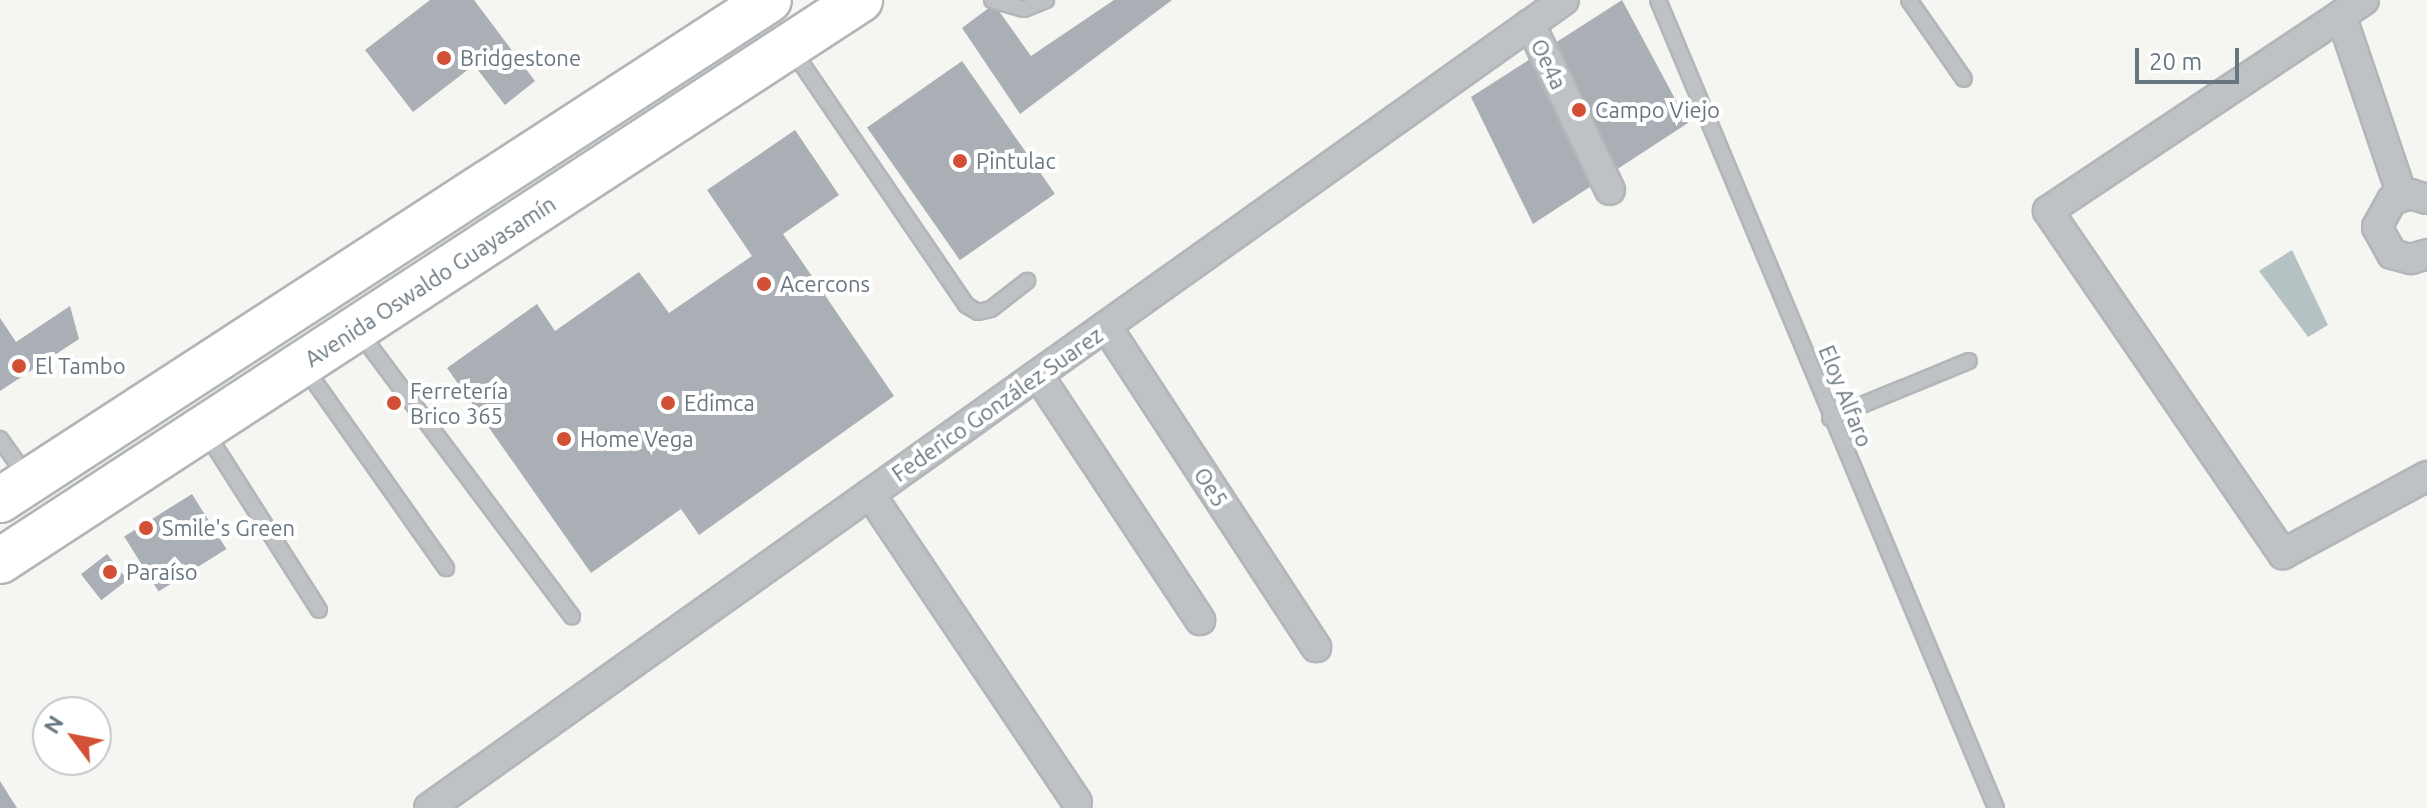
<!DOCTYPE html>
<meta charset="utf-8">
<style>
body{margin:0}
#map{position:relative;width:2427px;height:808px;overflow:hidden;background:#f5f5f2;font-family:Ubuntu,sans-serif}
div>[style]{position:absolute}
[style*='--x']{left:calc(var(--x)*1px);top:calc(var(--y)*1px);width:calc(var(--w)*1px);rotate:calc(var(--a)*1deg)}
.water>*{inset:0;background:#b5c2c4}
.building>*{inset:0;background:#a9afb4;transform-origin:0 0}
.roads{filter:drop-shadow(2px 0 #b2b6b9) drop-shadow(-2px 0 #b2b6b9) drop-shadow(0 2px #b2b6b9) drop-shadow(0 -2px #b2b6b9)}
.service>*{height:14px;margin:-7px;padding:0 7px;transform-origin:7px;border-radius:7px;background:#bec2c5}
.minor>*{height:28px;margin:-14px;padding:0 14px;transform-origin:14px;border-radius:14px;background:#bec2c5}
.primary>*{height:44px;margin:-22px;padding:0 22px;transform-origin:22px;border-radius:22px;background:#fff}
.dots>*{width:22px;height:22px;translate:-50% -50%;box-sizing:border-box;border:4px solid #fff;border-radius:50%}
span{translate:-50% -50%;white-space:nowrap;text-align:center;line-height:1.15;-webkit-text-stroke:8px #fff;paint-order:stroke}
.poi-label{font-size:22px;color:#677680}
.left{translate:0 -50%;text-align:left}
.street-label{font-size:22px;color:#677680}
.north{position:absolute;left:32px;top:696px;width:80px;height:80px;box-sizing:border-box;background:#fff;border:2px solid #c2c8cc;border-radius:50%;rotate:302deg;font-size:22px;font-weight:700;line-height:32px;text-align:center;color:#677680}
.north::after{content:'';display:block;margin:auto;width:28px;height:36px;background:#d25035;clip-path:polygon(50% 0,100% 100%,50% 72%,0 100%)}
.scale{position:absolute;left:2135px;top:48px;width:104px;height:36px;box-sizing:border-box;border:4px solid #677680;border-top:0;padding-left:10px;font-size:24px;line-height:28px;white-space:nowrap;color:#677680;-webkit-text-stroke:6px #fff;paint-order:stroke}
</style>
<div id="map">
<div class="water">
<div style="clip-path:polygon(2292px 250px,2328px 325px,2308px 337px,2259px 271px)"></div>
</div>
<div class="building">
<div style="clip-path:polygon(430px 0,474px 0,535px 81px,505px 105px,474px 65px,413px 112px,365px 50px)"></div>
<div style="clip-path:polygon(1114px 0,1172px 0,1020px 114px,962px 28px,994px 4px,1031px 56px)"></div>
<div style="clip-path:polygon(1622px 0,1688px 123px,1533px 224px,1471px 97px)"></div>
<div style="left:962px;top:61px;width:162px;height:116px;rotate:55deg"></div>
<div style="clip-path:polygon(795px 130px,839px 195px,783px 234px,894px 396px,699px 535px,681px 509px,591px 573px,447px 368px,537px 304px,555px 331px,639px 272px,669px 313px,752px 256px,707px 190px)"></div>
<div style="clip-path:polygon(70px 306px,79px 339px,0 391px,0 318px,16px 342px)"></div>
<div style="left:192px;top:494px;width:65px;height:80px;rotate:58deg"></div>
<div style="left:107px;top:554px;width:33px;height:33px;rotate:52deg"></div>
<div style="clip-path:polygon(0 781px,17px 808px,0 808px)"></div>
</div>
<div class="roads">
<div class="service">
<div style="--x:992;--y:0;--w:33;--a:16"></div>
<div style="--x:1024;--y:9;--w:24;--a:-22"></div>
<div style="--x:1658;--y:0;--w:876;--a:67.3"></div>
<div style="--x:1909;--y:0;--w:96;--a:55.2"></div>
<div style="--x:793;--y:51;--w:307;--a:55.7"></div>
<div style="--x:966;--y:305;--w:14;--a:30"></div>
<div style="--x:978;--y:312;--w:13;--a:-13"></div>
<div style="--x:991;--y:309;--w:46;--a:-37.9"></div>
<div style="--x:360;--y:333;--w:354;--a:53.2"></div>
<div style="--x:305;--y:368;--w:245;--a:54.8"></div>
<div style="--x:1830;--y:418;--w:150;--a:-22.3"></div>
<div style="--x:205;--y:431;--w:212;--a:57.5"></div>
<div style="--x:0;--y:439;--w:47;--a:54.6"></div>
</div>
<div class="minor">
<div style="--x:2364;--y:0;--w:380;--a:146.3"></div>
<div style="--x:2048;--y:211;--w:416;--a:55.6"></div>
<div style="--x:2283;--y:554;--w:164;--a:-28.4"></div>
<div style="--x:2341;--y:15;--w:190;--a:71.3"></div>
<div style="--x:1530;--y:24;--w:184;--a:64.3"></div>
<div style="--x:2427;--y:199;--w:17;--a:-163"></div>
<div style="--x:2411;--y:194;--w:20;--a:162"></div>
<div style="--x:2392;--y:200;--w:31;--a:119"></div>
<div style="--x:2377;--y:227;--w:31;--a:61"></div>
<div style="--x:2392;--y:254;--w:20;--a:15"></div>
<div style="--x:2411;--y:259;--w:17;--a:-17"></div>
<div style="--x:1106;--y:326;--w:384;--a:56.8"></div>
<div style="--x:1038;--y:375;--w:294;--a:56.5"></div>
<div style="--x:870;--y:494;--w:371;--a:56.1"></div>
<div style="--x:429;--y:808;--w:1393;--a:-35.45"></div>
</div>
<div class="primary">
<div style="--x:0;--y:500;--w:917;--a:-33.03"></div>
<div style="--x:0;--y:561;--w:1027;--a:-33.12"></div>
</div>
</div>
<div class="dots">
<div style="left:444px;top:58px;background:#d25035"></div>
<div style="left:1579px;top:110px;background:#d25035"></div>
<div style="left:960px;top:161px;background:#d25035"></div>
<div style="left:764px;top:284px;background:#d25035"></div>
<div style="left:19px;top:366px;background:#d25035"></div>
<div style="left:394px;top:403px;background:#d25035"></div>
<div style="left:668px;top:403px;background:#d25035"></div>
<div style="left:564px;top:439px;background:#d25035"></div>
<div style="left:146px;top:528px;background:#d25035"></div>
<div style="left:110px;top:572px;background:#d25035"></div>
</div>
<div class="poi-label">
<span class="left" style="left:460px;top:58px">Bridgestone</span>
<span class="left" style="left:1595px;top:110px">Campo Viejo</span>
<span class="left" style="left:976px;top:161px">Pintulac</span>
<span class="left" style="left:780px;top:284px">Acercons</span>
<span class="left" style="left:35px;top:366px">El Tambo</span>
<span class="left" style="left:410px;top:403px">Ferretería<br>Brico 365</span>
<span class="left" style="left:684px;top:403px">Edimca</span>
<span class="left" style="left:580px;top:439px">Home Vega</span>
<span class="left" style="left:162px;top:528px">Smile's Green</span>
<span class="left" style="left:126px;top:572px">Paraíso</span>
</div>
<div class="street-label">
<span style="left:1549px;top:64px;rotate:64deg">Oe4a</span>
<span style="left:430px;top:281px;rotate:-33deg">Avenida Oswaldo Guayasamín</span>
<span style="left:1846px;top:396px;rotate:68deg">Eloy Alfaro</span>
<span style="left:997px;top:404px;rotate:-35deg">Federico González Suarez</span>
<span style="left:1211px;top:487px;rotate:57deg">Oe5</span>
</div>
<div class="north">N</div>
<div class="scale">20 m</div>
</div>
